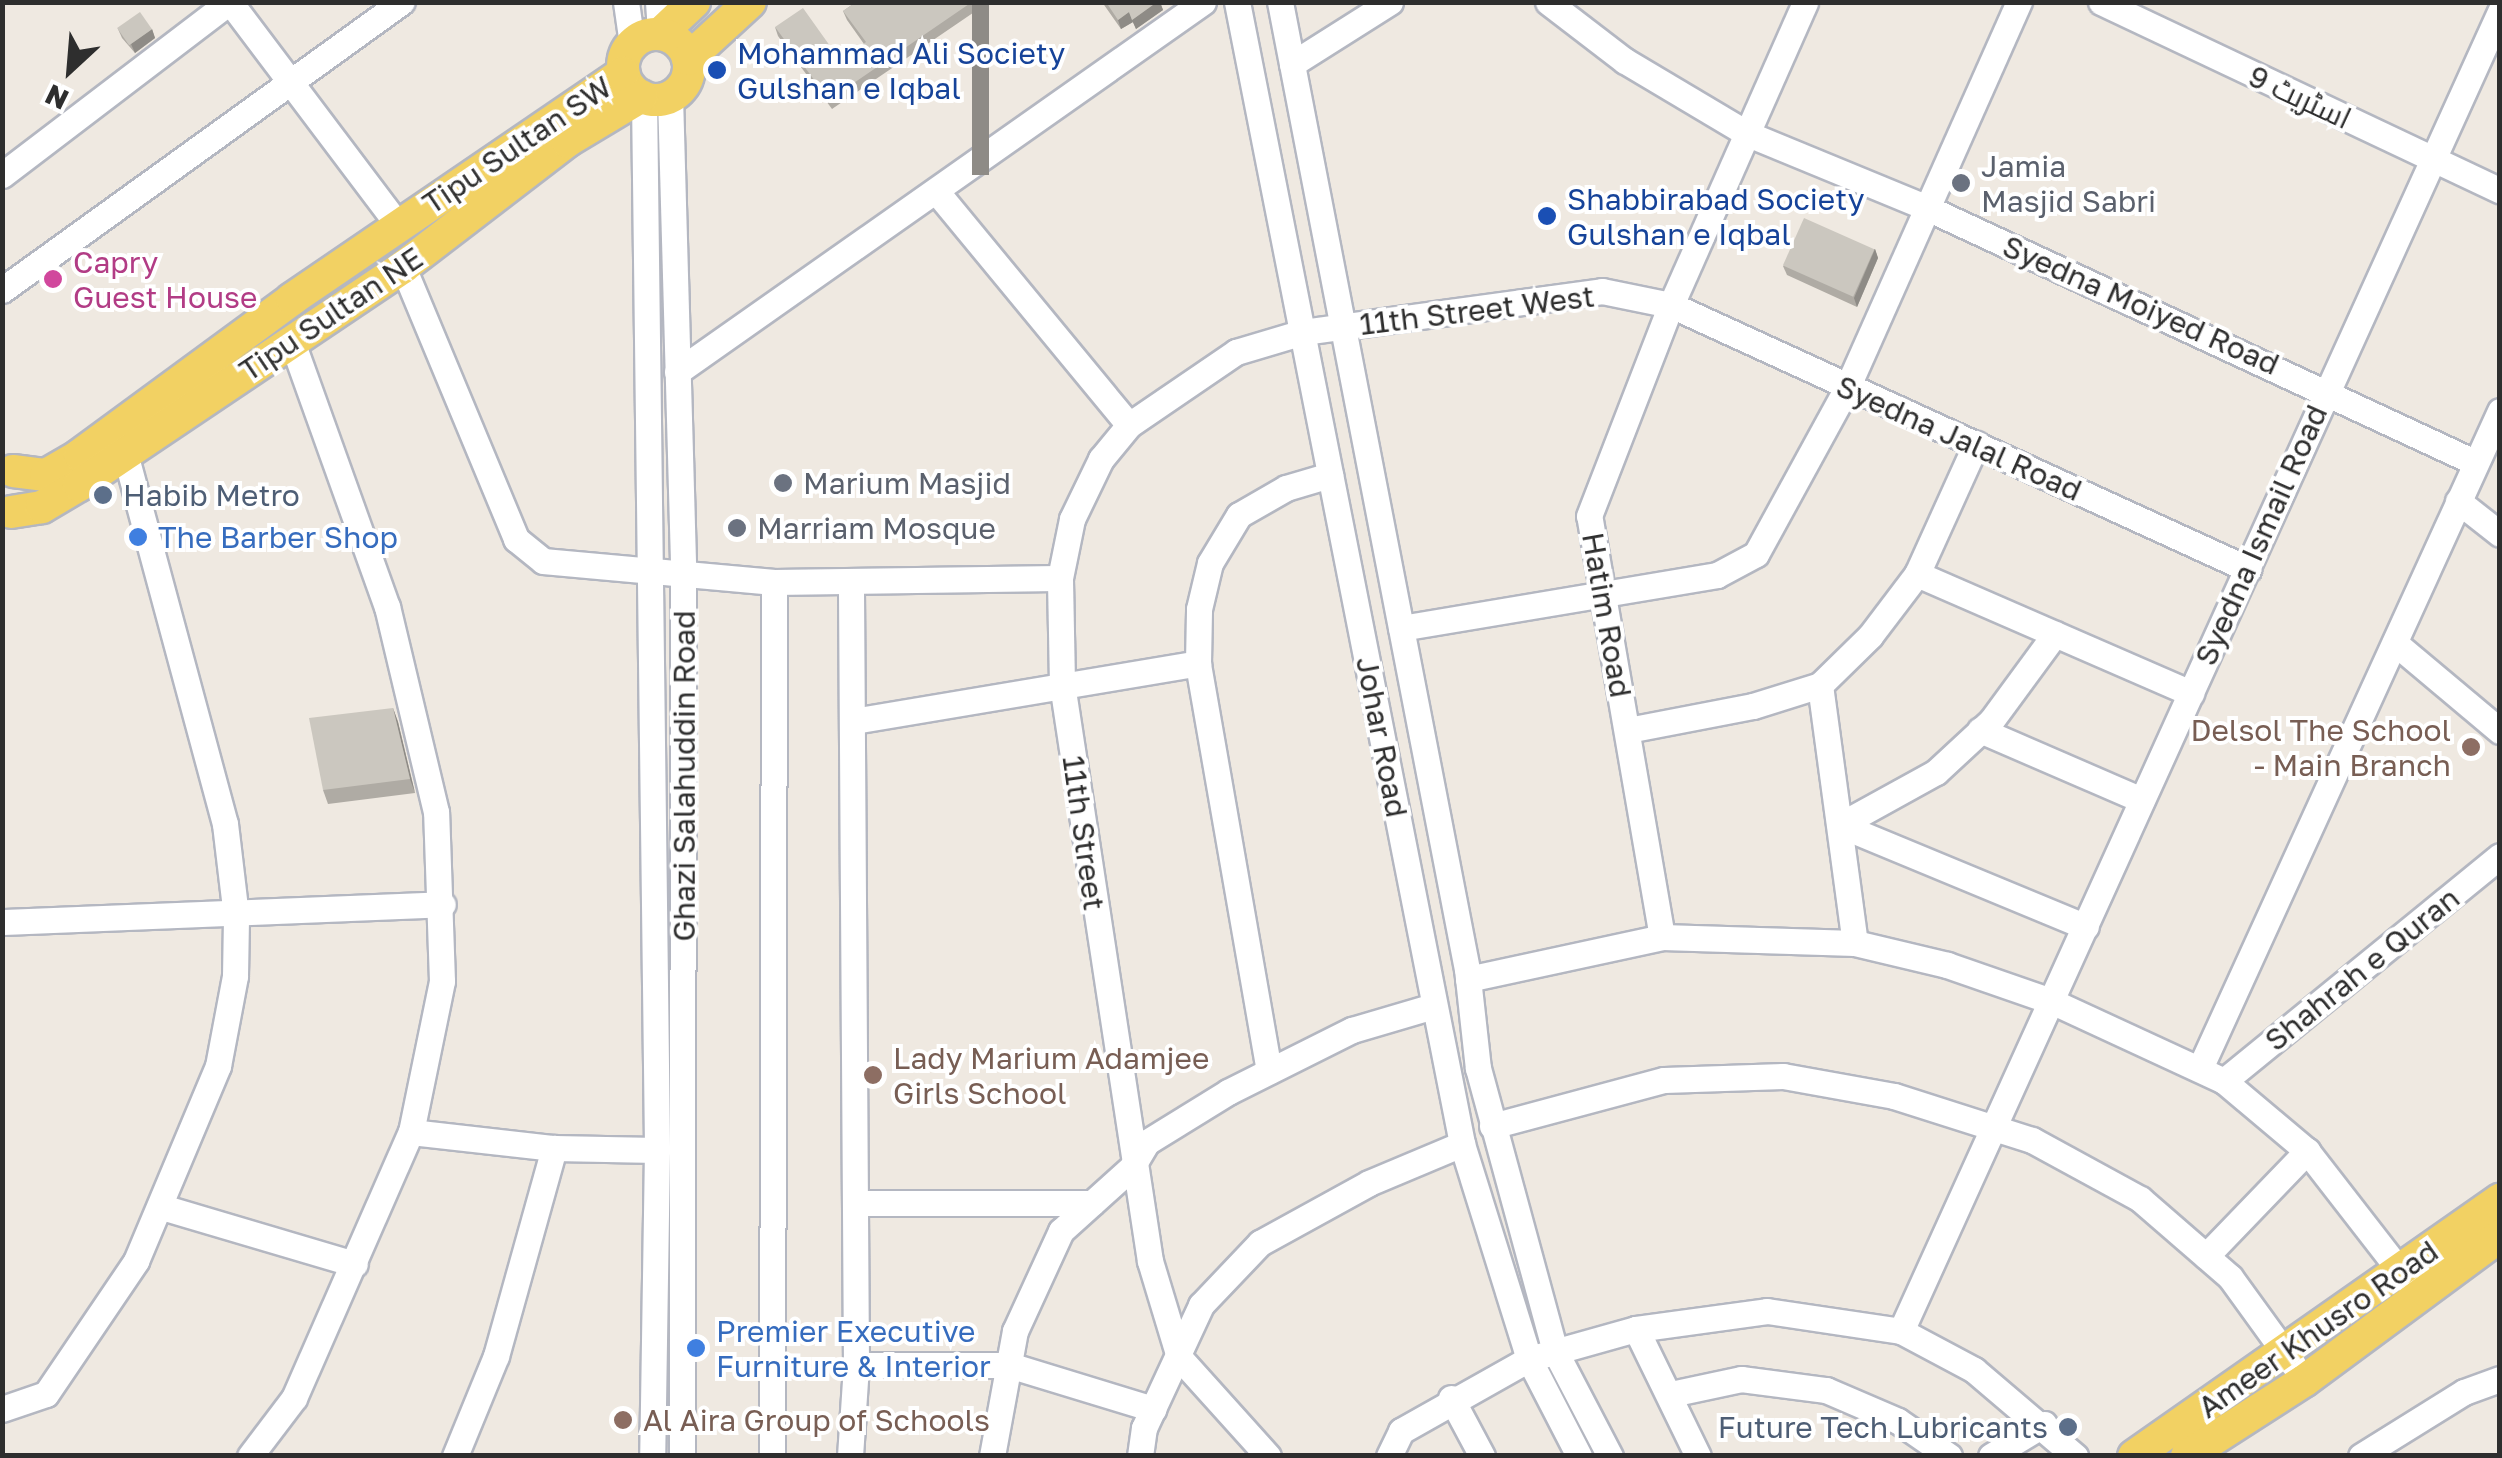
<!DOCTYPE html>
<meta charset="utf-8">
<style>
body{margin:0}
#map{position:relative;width:2502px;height:1458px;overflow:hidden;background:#efe9e1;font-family:"Golos Text",Cairo,sans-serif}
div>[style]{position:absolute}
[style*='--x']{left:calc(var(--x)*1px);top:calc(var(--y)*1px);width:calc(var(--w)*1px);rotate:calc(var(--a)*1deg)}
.roads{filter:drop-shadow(2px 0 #b4b7c1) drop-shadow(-2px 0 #b4b7c1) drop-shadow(0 2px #b4b7c1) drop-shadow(0 -2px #b4b7c1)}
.minor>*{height:25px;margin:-12.5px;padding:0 12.5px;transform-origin:12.5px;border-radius:12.5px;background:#fff}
.major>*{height:32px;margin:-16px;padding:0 16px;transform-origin:16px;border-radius:16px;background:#f2d163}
.major>.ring{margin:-16px;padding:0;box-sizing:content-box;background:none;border:32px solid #f2d163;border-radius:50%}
.wall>*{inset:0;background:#afaba4}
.shaded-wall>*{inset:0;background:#8e8b86;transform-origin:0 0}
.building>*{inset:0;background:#cbc7bf;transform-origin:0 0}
.dots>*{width:28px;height:28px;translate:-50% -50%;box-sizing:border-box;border:5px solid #fff;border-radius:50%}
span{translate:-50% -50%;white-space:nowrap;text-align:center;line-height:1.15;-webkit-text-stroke:8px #fff;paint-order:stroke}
.transit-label{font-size:30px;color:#164399}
.left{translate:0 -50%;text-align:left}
.street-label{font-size:30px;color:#2e2e2e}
.worship-label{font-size:30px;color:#5b616d}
.hotel-label{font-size:30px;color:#b23c85}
.service-label{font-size:30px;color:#4e5e75}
.right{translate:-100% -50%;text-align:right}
.shop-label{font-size:30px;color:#366cbe}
.education-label{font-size:30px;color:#785e54}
.frame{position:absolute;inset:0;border:5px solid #2e2e2e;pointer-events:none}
.north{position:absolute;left:20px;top:20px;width:100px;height:100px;-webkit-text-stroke:8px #fff;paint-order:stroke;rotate:206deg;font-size:28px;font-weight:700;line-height:40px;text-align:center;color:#2e2e2e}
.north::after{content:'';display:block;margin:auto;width:35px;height:45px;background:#2e2e2e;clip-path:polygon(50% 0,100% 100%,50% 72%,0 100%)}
</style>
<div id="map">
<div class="roads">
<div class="minor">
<div style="--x:230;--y:2;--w:279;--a:53"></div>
<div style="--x:626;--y:2;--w:42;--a:81.9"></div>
<div style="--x:658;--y:2;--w:32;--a:86"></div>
<div style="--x:1237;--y:2;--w:1164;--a:78.85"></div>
<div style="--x:1462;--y:1144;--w:225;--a:72.7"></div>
<div style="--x:1529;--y:1359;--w:109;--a:62.7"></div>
<div style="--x:1280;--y:2;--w:985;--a:79.06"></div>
<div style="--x:1467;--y:969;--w:100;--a:83.7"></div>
<div style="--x:1478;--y:1068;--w:293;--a:74.8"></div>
<div style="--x:1555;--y:1351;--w:119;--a:62.4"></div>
<div style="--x:1548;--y:2;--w:97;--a:37.5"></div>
<div style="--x:1625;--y:61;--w:143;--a:30.7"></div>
<div style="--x:1748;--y:134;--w:191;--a:22.4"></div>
<div style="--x:1925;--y:207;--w:605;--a:24.91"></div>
<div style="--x:2101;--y:2;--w:441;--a:25.3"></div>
<div style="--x:1292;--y:64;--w:116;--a:-32.3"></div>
<div style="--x:670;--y:96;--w:479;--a:88.4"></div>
<div style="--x:683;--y:575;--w:881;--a:90.07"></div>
<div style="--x:644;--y:97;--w:1053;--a:89.29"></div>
<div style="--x:657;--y:1150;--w:306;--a:90.9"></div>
<div style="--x:2;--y:175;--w:285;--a:-37.3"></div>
<div style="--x:936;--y:191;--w:303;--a:50.5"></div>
<div style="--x:403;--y:267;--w:295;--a:67.4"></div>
<div style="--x:516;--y:539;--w:35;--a:39"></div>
<div style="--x:543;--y:561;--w:232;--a:5.2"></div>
<div style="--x:774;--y:582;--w:286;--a:-0.8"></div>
<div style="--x:2;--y:290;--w:493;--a:-35.8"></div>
<div style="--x:677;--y:372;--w:643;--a:-35.12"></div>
<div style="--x:2458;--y:501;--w:53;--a:38.2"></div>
<div style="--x:1917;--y:574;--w:299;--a:23.5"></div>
<div style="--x:1401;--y:628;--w:320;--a:-9.5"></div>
<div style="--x:1717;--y:575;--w:44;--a:-28.3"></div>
<div style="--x:1756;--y:554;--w:189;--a:-61.3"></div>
<div style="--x:1847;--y:388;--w:423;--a:-66"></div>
<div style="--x:2395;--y:643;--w:137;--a:40"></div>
<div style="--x:1820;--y:685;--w:260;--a:82.3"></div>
<div style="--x:853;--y:721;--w:350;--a:-9.5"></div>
<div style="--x:1628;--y:730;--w:127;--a:-10.9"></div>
<div style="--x:1753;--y:706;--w:70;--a:-17.4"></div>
<div style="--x:1820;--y:685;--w:70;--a:-44.4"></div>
<div style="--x:1870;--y:636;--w:78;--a:-52.8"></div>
<div style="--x:1917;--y:574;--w:143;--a:-65.6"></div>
<div style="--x:1980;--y:730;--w:176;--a:23.4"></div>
<div style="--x:1840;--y:825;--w:110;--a:-28.9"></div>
<div style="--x:1936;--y:772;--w:75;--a:-42.8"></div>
<div style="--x:1991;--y:721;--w:108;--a:-53.7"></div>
<div style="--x:1840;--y:825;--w:266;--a:22.5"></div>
<div style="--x:2;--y:922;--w:441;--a:-2.3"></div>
<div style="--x:1662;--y:937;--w:427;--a:-99.8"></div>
<div style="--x:1589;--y:516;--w:226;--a:-68.8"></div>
<div style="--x:1671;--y:305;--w:331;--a:-66.1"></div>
<div style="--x:1468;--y:979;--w:198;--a:-12.2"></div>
<div style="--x:1662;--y:937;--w:193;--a:1.8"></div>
<div style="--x:1855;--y:943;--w:95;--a:13.4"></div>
<div style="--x:1947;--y:965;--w:110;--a:19.1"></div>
<div style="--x:2051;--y:1001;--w:191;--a:24.8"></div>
<div style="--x:2224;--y:1081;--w:109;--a:40.1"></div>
<div style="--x:2307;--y:1151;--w:170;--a:52.2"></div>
<div style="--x:2201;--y:1066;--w:720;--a:-65.46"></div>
<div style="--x:1269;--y:1071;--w:414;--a:-99.9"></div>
<div style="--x:1198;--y:663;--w:54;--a:-88.9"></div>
<div style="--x:1199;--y:609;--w:47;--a:-76.6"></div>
<div style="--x:1210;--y:563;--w:56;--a:-58.9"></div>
<div style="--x:1239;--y:515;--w:54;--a:-29.9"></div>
<div style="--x:1286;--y:488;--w:46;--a:-16.5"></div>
<div style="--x:2224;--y:1081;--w:356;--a:-39.2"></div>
<div style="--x:1492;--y:1126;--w:178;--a:-15"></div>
<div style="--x:1664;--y:1080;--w:119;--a:-1.9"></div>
<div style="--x:1783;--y:1076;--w:113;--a:10.2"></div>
<div style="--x:1894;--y:1096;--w:145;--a:17.7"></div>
<div style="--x:2032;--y:1140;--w:123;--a:28.6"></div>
<div style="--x:2140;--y:1199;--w:119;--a:40.9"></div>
<div style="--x:2230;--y:1277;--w:107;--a:54.1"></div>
<div style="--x:411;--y:1132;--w:144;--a:6.4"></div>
<div style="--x:554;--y:1148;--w:103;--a:1.1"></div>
<div style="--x:855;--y:1203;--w:237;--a:0"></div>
<div style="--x:162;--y:1207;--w:201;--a:16.5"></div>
<div style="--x:2206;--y:1256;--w:146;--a:-46.1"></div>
<div style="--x:1636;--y:1329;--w:141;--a:64"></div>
<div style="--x:1901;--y:1331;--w:1449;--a:-65.58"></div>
<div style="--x:856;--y:1365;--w:153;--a:0"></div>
<div style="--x:1009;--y:1365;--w:151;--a:17"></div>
<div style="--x:1671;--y:1394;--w:72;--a:-12.1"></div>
<div style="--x:1741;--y:1379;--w:86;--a:7.4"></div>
<div style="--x:1826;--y:1390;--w:78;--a:23.3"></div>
<div style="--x:1898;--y:1421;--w:62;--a:34.5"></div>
<div style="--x:1451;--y:1398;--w:66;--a:61.9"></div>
<div style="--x:2;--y:1409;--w:46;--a:-18.8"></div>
<div style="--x:46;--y:1394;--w:161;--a:-55.9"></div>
<div style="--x:136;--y:1261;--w:212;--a:-67.2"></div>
<div style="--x:218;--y:1066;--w:92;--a:-79.3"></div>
<div style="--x:235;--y:976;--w:60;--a:-89"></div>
<div style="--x:236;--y:916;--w:93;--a:-96.8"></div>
<div style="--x:225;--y:824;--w:387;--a:-105.1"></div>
<div style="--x:250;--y:1456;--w:73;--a:-52.8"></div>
<div style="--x:294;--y:1398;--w:291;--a:-66.3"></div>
<div style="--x:411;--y:1132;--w:154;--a:-78.4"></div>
<div style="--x:442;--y:981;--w:169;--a:-92"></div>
<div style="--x:436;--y:812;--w:211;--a:-103.4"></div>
<div style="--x:387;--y:607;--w:282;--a:-109.7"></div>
<div style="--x:455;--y:1456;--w:108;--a:-67.7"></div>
<div style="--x:496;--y:1356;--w:216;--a:-74.4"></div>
<div style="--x:772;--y:1456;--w:874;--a:-89.87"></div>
<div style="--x:850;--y:1456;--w:91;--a:-86.2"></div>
<div style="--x:856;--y:1365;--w:783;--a:-90.37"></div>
<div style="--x:992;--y:1456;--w:127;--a:-79.6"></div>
<div style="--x:1015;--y:1331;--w:110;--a:-65.3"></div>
<div style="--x:1061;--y:1231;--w:96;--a:-42"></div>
<div style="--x:1132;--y:1167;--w:29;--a:-59"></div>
<div style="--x:1147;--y:1142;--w:95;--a:-31.7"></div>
<div style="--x:1228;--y:1092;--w:139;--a:-26.6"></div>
<div style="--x:1352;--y:1030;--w:84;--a:-16.5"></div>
<div style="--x:1140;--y:1456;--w:28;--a:-82"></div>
<div style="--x:1144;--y:1428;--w:136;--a:-65.1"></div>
<div style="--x:1201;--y:1305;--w:86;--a:-46.4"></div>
<div style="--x:1260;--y:1243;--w:124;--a:-28.8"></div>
<div style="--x:1369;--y:1183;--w:101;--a:-22.8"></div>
<div style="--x:1268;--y:1456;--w:133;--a:-132"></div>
<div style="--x:1179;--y:1357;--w:100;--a:-106.8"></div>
<div style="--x:1150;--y:1261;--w:584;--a:-98.67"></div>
<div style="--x:1062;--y:684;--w:106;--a:-91.1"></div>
<div style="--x:1060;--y:578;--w:60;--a:-78.5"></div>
<div style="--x:1072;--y:519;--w:67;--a:-64.2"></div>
<div style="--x:1101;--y:459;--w:44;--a:-50.5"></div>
<div style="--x:1129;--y:425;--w:130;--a:-34.3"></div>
<div style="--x:1236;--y:352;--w:70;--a:-16.6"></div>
<div style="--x:1303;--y:332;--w:302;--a:-7.8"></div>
<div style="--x:1602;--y:291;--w:70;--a:11.5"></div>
<div style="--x:1671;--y:305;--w:635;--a:24.59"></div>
<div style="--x:1389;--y:1456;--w:28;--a:-64"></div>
<div style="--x:1401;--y:1431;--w:147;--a:-29.4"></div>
<div style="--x:1529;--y:1359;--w:111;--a:-15.7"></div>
<div style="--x:1636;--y:1329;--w:132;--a:-7.8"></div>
<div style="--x:1767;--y:1311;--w:135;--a:8.5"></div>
<div style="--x:1901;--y:1331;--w:83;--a:28.1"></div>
<div style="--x:1974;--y:1370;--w:133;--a:40.4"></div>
<div style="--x:1991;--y:1456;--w:62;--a:-31.1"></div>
<div style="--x:2361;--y:1456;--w:121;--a:-31.9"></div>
<div style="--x:2464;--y:1392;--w:38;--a:-20"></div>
</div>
<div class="major">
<div style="--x:660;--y:34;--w:47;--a:-43.3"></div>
<div class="ring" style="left:623px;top:34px;width:34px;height:34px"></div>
<div style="--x:688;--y:59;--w:84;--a:-42.6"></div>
<div style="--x:13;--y:471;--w:33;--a:7"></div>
<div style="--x:46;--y:475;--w:39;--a:-30"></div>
<div style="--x:80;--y:455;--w:263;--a:-36.3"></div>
<div style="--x:292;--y:299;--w:401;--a:-34.3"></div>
<div style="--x:11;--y:512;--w:31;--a:-9"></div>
<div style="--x:42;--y:507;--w:43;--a:-30.7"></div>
<div style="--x:79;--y:485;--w:391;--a:-33.9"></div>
<div style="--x:403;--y:267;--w:207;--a:-37.5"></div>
<div style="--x:567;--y:141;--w:87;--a:-31"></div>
<div style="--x:2134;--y:1456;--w:447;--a:-35"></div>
<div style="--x:2187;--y:1456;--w:139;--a:-32.7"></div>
<div style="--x:2304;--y:1381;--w:244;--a:-36.5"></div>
</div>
</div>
<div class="wall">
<div style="clip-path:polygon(856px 2px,989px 2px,832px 109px,778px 36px,775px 27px,840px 60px,864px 44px,847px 20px,843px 11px)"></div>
<div style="clip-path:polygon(1102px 2px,1160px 2px,1163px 10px,1136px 29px,1133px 22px,1121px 29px)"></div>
<div style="clip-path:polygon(118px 29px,152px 29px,155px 38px,135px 53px,122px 38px)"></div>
<div style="clip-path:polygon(1875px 249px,1878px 258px,1857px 307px,1787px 275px,1783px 266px)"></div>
<div style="clip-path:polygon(393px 708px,398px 722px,415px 793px,328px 804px,323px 790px)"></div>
</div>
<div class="shaded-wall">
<div style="left:972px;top:2px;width:17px;height:173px"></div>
<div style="clip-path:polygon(1157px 2px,1160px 2px,1163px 10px,1136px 29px,1132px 20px)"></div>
<div style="clip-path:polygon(1129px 12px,1133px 22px,1121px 29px,1118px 20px)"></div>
<div style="clip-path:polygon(152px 29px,155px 38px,135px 53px,131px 44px)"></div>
<div style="clip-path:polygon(1875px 249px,1878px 258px,1857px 307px,1854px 298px)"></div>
<div style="clip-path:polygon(393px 708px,398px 722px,415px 793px,410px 779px)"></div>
</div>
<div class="building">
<div style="clip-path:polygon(856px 2px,972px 2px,829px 100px,775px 27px,803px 8px,840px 60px,866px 42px,843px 11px)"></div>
<div style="clip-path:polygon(1106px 2px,1157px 2px,1132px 20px,1129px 12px,1118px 20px)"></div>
<div style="left:140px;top:12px;width:21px;height:28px;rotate:55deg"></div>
<div style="left:1804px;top:218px;width:77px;height:52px;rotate:24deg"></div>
<div style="clip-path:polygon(393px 708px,410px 779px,323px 790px,309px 718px)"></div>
</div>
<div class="dots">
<div style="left:717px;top:70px;background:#1a4fb4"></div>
<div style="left:1961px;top:183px;background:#6b7280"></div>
<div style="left:1547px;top:216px;background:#1a4fb4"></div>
<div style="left:53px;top:279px;background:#d1479c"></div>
<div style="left:783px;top:483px;background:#6b7280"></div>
<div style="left:103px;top:495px;background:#5c6f8a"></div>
<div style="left:737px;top:528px;background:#6b7280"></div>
<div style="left:138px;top:537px;background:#3f7fe0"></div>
<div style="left:2471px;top:747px;background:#8d6e63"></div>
<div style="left:873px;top:1075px;background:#8d6e63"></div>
<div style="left:696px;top:1348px;background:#3f7fe0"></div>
<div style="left:623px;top:1420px;background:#8d6e63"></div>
<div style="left:2068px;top:1427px;background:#5c6f8a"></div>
</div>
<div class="transit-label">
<span class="left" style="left:737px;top:70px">Mohammad Ali Society<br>Gulshan e Iqbal</span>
<span class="left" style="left:1567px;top:216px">Shabbirabad Society<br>Gulshan e Iqbal</span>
</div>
<div class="street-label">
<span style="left:2300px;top:97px;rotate:25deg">اسٹریٹ 9</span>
<span style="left:517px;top:145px;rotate:-34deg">Tipu Sultan SW</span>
<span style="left:2141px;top:305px;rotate:24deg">Syedna Moiyed Road</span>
<span style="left:1477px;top:310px;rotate:-7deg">11th Street West</span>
<span style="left:331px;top:314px;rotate:-34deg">Tipu Sultan NE</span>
<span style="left:1959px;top:438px;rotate:24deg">Syedna Jalal Road</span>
<span style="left:2261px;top:535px;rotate:-66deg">Syedna Ismail Road</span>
<span style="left:1607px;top:615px;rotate:80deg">Hatim Road</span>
<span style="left:1382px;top:737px;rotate:79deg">Johar Road</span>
<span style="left:684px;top:776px;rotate:-90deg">Ghazi Salahuddin Road</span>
<span style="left:1084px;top:833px;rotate:82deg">11th Street</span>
<span style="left:2362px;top:969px;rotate:-39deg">Shahrah e Quran</span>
<span style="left:2318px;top:1329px;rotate:-35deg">Ameer Khusro Road</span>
</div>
<div class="worship-label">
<span class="left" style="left:1981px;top:183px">Jamia<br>Masjid Sabri</span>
<span class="left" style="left:803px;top:483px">Marium Masjid</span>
<span class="left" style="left:757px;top:528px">Marriam Mosque</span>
</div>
<div class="hotel-label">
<span class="left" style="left:73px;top:279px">Capry<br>Guest House</span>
</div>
<div class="service-label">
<span class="left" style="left:123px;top:495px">Habib Metro</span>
<span class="right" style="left:2048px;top:1427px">Future Tech Lubricants</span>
</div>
<div class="shop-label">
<span class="left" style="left:158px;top:537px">The Barber Shop</span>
<span class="left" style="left:716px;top:1348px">Premier Executive<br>Furniture &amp; Interior</span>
</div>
<div class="education-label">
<span class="right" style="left:2451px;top:747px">Delsol The School<br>- Main Branch</span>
<span class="left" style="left:893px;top:1075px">Lady Marium Adamjee<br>Girls School</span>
<span class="left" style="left:643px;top:1420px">Al Aira Group of Schools</span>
</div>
<div class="frame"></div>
<div class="north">N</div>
</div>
